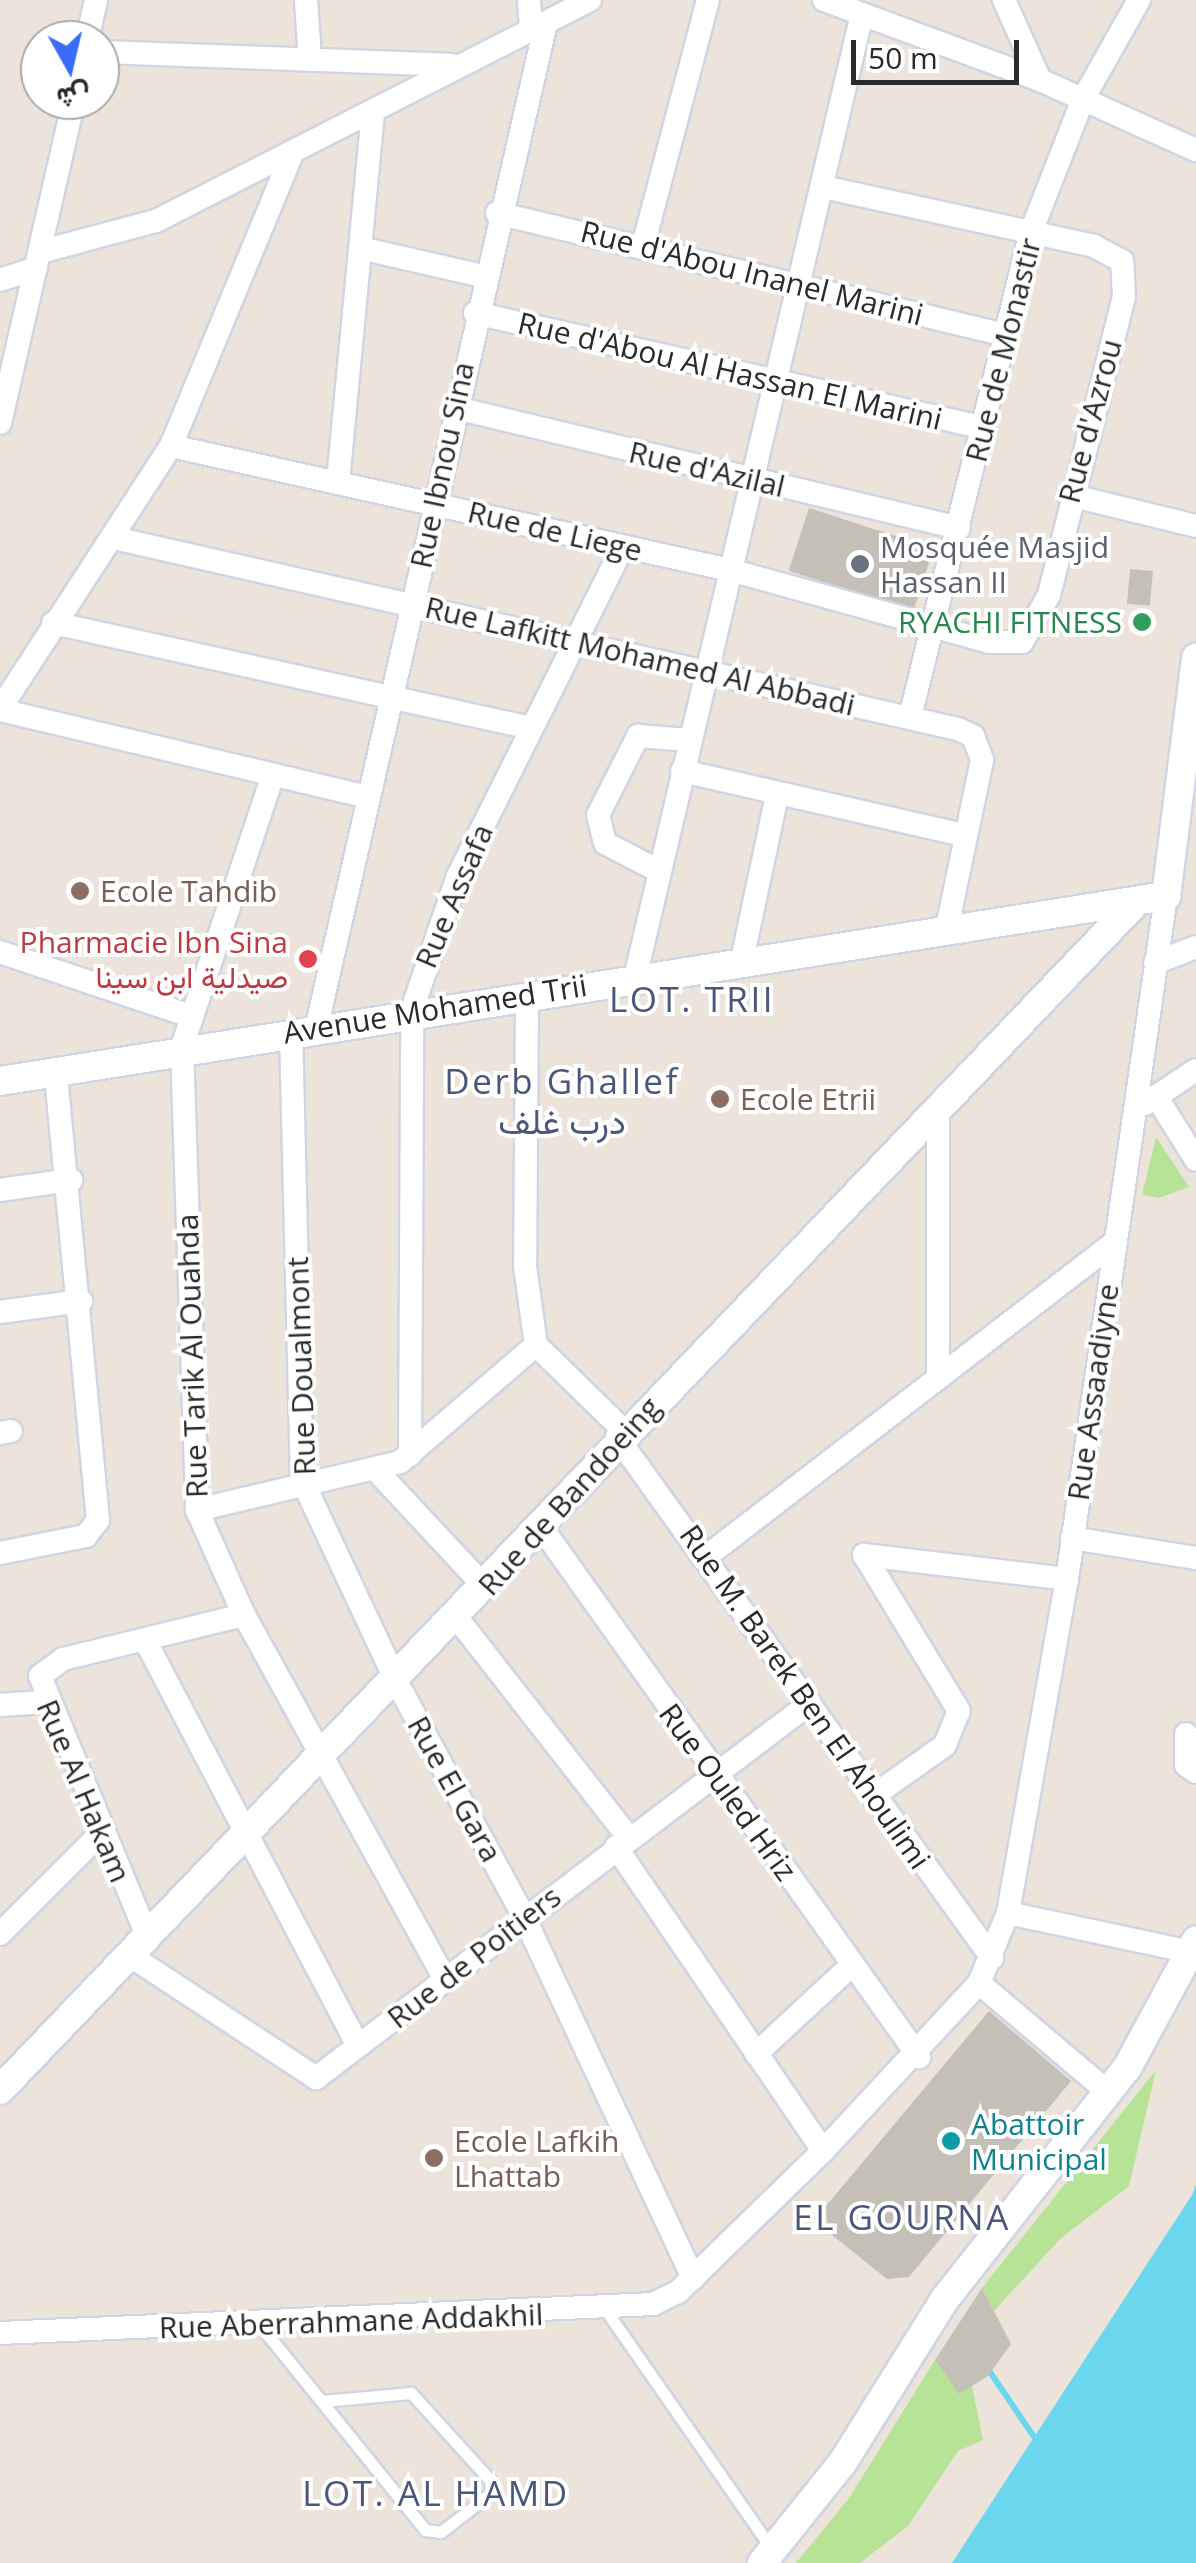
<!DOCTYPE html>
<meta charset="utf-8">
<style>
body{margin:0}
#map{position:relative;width:1196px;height:2563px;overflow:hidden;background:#ece3db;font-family:"Open Sans",Vazirmatn,sans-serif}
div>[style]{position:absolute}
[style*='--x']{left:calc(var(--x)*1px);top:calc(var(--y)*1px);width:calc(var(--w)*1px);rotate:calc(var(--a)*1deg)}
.green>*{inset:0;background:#b7e397}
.water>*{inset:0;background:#6dd6ef}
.stream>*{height:6px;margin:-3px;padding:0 3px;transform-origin:3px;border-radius:3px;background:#6dd6ef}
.building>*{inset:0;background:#c4bfb7;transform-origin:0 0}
.roads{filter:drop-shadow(2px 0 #d0d5e3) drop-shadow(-2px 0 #d0d5e3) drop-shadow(0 2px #d0d5e3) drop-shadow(0 -2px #d0d5e3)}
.service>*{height:11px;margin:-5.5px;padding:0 5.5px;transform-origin:5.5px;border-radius:5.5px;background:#fff}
.minor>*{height:22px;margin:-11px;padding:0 11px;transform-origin:11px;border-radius:11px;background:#fff}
.tertiary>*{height:28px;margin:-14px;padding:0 14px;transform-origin:14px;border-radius:14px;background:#fff}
.dots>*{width:28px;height:28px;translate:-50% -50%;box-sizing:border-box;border:5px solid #fff;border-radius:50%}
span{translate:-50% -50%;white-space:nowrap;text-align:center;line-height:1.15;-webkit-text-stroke:8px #fff;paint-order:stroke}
.street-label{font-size:30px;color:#2a2a2a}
.worship-label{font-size:30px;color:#5b616d}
.left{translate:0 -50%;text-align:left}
.leisure-label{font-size:30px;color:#27864d}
.right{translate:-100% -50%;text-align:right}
.education-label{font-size:30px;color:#785e54}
.health-label{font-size:30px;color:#be3a42}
.culture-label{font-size:30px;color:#0d838f}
.quarter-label{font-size:35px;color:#4a567a;letter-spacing:2.5px}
.north{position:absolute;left:20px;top:20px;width:100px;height:100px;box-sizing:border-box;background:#fff;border:2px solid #aaa;border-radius:50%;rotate:172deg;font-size:28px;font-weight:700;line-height:40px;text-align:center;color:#2a2a2a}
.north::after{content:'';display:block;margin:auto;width:35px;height:45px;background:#3a6cfa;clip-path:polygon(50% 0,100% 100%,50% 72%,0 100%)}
.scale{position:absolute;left:851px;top:40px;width:168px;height:45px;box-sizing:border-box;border:5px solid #2a2a2a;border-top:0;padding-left:12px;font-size:30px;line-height:35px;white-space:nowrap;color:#2a2a2a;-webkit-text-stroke:8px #fff;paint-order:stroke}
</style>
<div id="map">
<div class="green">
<div style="clip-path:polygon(1156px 1137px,1189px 1187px,1159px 1198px,1142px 1195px)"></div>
<div style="clip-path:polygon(1156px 2070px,1129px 2186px,1060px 2239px,994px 2311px,982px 2288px)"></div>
<div style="clip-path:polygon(935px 2360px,959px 2393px,972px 2386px,983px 2440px,958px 2451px,908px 2526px,860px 2563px,796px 2563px,849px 2498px)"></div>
</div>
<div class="water">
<div style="clip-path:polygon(1196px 2185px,1196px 2563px,952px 2563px,1192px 2195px)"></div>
</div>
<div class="stream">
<div style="--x:988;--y:2369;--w:82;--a:55.9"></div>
</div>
<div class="building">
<div style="left:809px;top:508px;width:131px;height:66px;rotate:18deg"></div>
<div style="left:1130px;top:569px;width:23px;height:35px;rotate:5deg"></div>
<div style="clip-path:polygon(989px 2011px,1071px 2081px,909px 2277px,887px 2279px,827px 2231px,826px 2206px)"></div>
<div style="clip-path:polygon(982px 2288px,1011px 2344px,988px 2376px,959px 2394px,935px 2360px)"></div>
</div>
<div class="roads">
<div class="service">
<div style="--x:607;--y:2312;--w:291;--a:55.2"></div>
<div style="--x:259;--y:2324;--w:265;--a:51.1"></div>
<div style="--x:425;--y:2530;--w:16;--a:7"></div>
<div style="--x:441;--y:2532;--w:63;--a:-38"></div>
<div style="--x:491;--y:2493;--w:13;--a:-94"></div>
<div style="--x:490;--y:2480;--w:118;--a:-132.2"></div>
<div style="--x:411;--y:2393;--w:89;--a:174.9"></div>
</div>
<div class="minor">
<div style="--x:306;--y:0;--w:60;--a:86.2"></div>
<div style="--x:529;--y:0;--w:30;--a:86"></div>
<div style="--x:824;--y:0;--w:230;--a:20.3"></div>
<div style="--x:1040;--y:80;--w:171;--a:24.2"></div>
<div style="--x:1004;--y:0;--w:88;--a:65.8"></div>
<div style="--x:87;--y:40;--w:41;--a:-77.3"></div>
<div style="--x:100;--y:52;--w:351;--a:2.1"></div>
<div style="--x:497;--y:213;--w:522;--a:13.5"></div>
<div style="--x:643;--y:246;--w:254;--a:-75.2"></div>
<div style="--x:364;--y:249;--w:122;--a:12.8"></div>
<div style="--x:40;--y:252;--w:120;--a:-15"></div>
<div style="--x:156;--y:221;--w:487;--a:-27"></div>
<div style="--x:0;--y:280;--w:38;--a:-18"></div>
<div style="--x:475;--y:313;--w:523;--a:12.71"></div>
<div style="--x:456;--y:408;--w:517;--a:13.42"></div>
<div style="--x:0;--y:423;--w:331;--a:-77.1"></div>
<div style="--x:171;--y:446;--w:573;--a:12.51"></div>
<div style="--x:730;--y:570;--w:269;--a:15.5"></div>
<div style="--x:989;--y:642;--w:33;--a:0"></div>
<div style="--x:1022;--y:642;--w:54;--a:-60.1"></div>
<div style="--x:1049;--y:595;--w:308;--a:-75.9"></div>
<div style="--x:1124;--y:296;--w:35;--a:-93"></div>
<div style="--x:1122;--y:261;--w:32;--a:-152"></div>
<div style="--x:1094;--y:246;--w:277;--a:-167.7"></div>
<div style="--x:338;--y:482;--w:369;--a:-84.6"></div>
<div style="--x:1069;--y:495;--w:131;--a:13.7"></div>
<div style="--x:114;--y:538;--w:865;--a:12.75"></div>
<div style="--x:958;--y:729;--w:17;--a:25"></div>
<div style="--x:973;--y:736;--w:26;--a:69"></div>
<div style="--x:982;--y:760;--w:171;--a:101.8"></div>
<div style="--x:53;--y:623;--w:487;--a:12.4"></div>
<div style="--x:0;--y:709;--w:314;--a:-57"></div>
<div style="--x:171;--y:446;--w:316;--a:-67.5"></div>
<div style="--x:0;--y:710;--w:373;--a:13.3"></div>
<div style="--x:910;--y:717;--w:500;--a:-76"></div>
<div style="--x:1031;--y:232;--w:143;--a:-68.6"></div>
<div style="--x:1083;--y:99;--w:114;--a:-60.5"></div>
<div style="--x:682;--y:771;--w:289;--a:12.8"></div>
<div style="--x:273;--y:775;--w:287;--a:108.5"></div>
<div style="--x:182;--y:1047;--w:463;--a:88.1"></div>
<div style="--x:197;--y:1510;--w:115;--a:65.9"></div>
<div style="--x:244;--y:1615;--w:414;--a:61.1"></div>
<div style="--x:655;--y:869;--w:56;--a:-152.5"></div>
<div style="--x:605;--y:843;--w:29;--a:-104"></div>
<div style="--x:598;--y:815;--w:89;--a:-63.1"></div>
<div style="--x:638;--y:736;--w:51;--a:4.5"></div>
<div style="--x:0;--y:952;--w:200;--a:18.6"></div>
<div style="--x:742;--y:960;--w:169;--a:-78"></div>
<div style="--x:1155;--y:963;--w:44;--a:-21.3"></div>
<div style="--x:635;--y:978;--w:990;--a:-76.75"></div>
<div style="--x:527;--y:997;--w:269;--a:90.4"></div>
<div style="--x:525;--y:1266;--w:80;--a:82.1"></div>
<div style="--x:536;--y:1345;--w:122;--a:44.3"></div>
<div style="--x:317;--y:1025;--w:1028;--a:-77.13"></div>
<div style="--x:291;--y:1031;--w:449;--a:88.6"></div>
<div style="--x:302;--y:1480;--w:222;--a:64.9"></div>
<div style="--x:396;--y:1681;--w:268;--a:61.5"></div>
<div style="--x:524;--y:1917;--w:399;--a:64.9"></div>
<div style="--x:1156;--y:1096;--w:75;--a:58"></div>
<div style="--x:1145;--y:1104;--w:61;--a:-33.7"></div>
<div style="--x:0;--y:1190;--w:72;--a:-8"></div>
<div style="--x:0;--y:1312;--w:82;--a:-7.7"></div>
<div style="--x:938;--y:1377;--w:264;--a:-90"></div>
<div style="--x:0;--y:1433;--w:11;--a:-10"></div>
<div style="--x:617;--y:1437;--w:642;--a:54.25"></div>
<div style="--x:410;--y:1455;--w:445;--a:-89.7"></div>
<div style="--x:412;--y:1010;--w:142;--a:-71.1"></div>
<div style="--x:458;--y:876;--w:368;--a:-63.4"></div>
<div style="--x:375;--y:1469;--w:163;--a:47"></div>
<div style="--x:197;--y:1510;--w:209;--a:-13.3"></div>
<div style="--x:400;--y:1462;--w:179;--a:-40.7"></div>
<div style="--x:539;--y:1524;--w:655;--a:54.51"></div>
<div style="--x:1072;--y:1538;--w:126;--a:9.2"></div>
<div style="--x:0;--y:1553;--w:88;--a:-11.2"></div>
<div style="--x:86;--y:1536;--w:20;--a:-53"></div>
<div style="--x:98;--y:1520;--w:450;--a:-95.4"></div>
<div style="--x:707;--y:1556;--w:515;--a:-37.58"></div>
<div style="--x:457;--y:1618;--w:279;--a:52"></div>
<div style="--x:146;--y:1642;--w:456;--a:62.3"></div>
<div style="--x:0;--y:1705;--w:45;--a:-3.8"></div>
<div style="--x:1186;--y:1734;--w:31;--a:90"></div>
<div style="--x:1186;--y:1765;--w:12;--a:35"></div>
<div style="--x:873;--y:1796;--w:88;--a:-35.3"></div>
<div style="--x:945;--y:1745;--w:37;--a:-68"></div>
<div style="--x:959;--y:1711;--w:183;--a:-121.3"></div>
<div style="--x:864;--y:1555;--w:204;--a:6.7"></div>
<div style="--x:616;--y:1847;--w:368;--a:55.7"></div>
<div style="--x:1008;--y:1913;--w:187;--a:12"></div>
<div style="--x:0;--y:1934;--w:144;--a:-45"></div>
<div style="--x:148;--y:1938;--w:283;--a:-112.4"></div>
<div style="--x:40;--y:1676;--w:29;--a:-36"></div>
<div style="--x:63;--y:1659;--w:186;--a:-13.7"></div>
<div style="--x:131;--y:1956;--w:222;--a:33.4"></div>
<div style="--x:316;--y:2078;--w:620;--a:-37.2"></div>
<div style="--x:979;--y:1983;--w:170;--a:40.2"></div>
<div style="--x:756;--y:2054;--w:132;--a:-42.9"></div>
<div style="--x:0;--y:2333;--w:654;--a:-2.54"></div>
<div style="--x:653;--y:2304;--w:28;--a:-26"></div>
<div style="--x:678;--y:2292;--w:202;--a:-44.2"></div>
<div style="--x:823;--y:2151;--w:229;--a:-47.1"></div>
<div style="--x:979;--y:1983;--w:76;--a:-67.5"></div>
<div style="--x:1008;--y:1913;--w:339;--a:-80"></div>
<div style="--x:1067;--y:1579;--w:690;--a:-81.75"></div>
</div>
<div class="tertiary">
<div style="--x:0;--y:1081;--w:1181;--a:-9.02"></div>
<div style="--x:1166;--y:896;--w:240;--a:-82.8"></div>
<div style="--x:0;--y:2090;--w:1645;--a:-46.28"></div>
<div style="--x:762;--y:2563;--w:129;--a:-51.3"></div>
<div style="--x:843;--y:2462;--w:192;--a:-58"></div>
<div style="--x:945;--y:2299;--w:294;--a:-51.8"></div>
<div style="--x:1127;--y:2068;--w:145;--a:-61.5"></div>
</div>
</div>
<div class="dots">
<div style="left:860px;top:564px;background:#6b7280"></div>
<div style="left:1142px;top:622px;background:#2e9e5b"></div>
<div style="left:80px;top:891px;background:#8d6e63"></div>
<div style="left:308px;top:959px;background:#e0444e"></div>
<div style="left:720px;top:1099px;background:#8d6e63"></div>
<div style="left:951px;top:2141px;background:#0f9aa8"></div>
<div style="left:434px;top:2158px;background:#8d6e63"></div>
</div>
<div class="street-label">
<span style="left:752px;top:273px;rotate:14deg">Rue d'Abou Inanel Marini</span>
<span style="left:1003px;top:350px;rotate:-76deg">Rue de Monastir</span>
<span style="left:730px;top:371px;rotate:13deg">Rue d'Abou Al Hassan El Marini</span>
<span style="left:1090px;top:421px;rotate:-75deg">Rue d'Azrou</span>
<span style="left:442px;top:465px;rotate:-78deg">Rue Ibnou Sina</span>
<span style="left:707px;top:469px;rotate:13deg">Rue d'Azilal</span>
<span style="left:555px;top:531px;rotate:13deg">Rue de Liege</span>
<span style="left:640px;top:656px;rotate:13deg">Rue Lafkitt Mohamed Al Abbadi</span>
<span style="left:454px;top:896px;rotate:-67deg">Rue Assafa</span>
<span style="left:435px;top:1009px;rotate:-9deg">Avenue Mohamed Trii</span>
<span style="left:192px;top:1356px;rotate:-92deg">Rue Tarik Al Ouahda</span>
<span style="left:301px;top:1366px;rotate:-92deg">Rue Doualmont</span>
<span style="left:1093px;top:1392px;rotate:-82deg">Rue Assaadiyne</span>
<span style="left:569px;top:1496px;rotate:-48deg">Rue de Bandoeing</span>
<span style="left:805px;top:1697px;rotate:55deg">Rue M. Barek Ben El Ahoulimi</span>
<span style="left:455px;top:1789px;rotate:61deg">Rue El Gara</span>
<span style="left:84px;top:1791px;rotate:67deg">Rue Al Hakam</span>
<span style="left:728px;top:1792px;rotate:54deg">Rue Ouled Hriz</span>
<span style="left:474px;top:1957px;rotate:-38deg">Rue de Poitiers</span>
<span style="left:351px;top:2321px;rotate:-2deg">Rue Aberrahmane Addakhil</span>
</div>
<div class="worship-label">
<span class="left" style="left:880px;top:564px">Mosquée Masjid<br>Hassan II</span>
</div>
<div class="leisure-label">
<span class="right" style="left:1122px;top:622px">RYACHI FITNESS</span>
</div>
<div class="education-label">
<span class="left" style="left:100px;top:891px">Ecole Tahdib</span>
<span class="left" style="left:740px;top:1099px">Ecole Etrii</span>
<span class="left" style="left:454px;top:2158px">Ecole Lafkih<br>Lhattab</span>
</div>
<div class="health-label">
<span class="right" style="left:288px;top:959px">Pharmacie Ibn Sina<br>صيدلية ابن سينا</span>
</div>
<div class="culture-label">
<span class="left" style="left:971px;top:2141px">Abattoir<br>Municipal</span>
</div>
<div class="quarter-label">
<span style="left:692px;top:999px">LOT. TRII</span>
<span style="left:562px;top:1101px">Derb Ghallef<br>درب غلف</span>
<span style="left:902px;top:2217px">EL GOURNA</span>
<span style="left:436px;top:2493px">LOT. AL HAMD</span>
</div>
<div class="north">ش</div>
<div class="scale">50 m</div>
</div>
